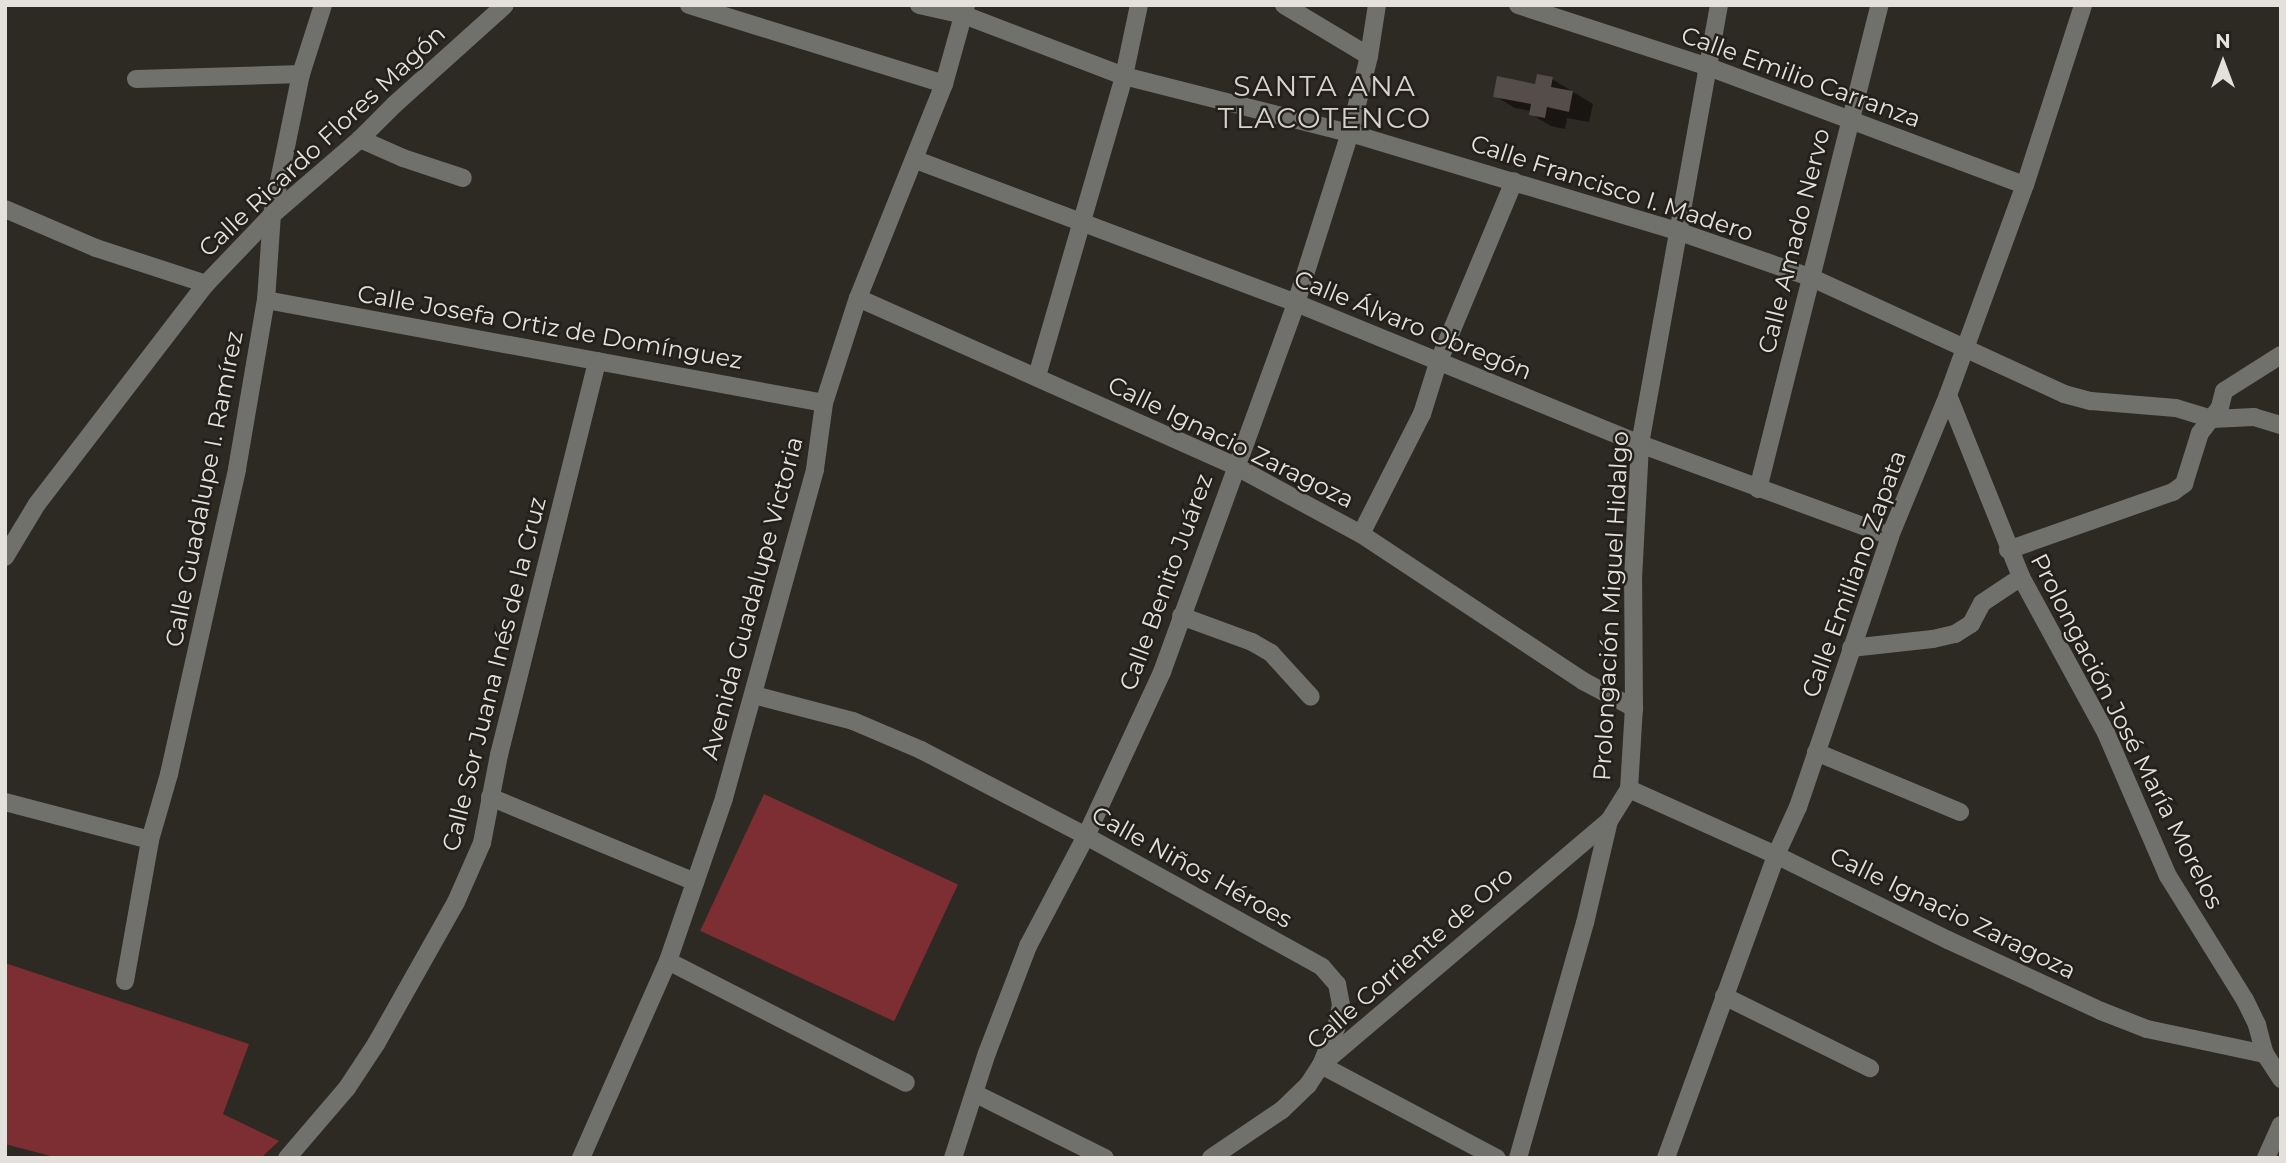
<!DOCTYPE html>
<meta charset="utf-8">
<style>
body{margin:0}
#map{position:relative;width:2286px;height:1163px;overflow:hidden;background:#2d2923;font-family:Montserrat,sans-serif}
div>[style]{position:absolute}
[style*='--x']{left:calc(var(--x)*1px);top:calc(var(--y)*1px);width:calc(var(--w)*1px);rotate:calc(var(--a)*1deg)}
.green>*{inset:0;background:#7c2e32;transform-origin:0 0}
.shadow>*{inset:0;background:#0007}
.building>*{inset:0;background:#544d49}
.minor>*{height:18px;margin:-9px;padding:0 9px;transform-origin:9px;border-radius:9px;background:#70706d}
span{translate:-50% -50%;white-space:nowrap;text-align:center;line-height:1.15;-webkit-text-stroke:5px #231f1a;paint-order:stroke}
.street-label{font-size:24px;color:#e4e1dd}
.quarter-label{font-size:28px;color:#d7d2cb;letter-spacing:2px}
.frame{position:absolute;inset:0;border:7px solid #e4e1dd;pointer-events:none}
.north{position:absolute;left:2188px;top:28px;width:70px;height:70px;-webkit-text-stroke:5px #231f1a;paint-order:stroke;rotate:0deg;font-size:19px;font-weight:700;line-height:28px;text-align:center;color:#e4e1dd}
.north::after{content:'';display:block;margin:auto;width:24px;height:32px;background:#e4e1dd;clip-path:polygon(50% 0,100% 100%,50% 72%,0 100%)}
</style>
<div id="map">
<div class="green">
<div style="left:764px;top:794px;width:214px;height:151px;rotate:25deg"></div>
<div style="clip-path:polygon(5px 963px,249px 1044px,223px 1114px,279px 1141px,261px 1158px,58px 1158px,5px 1144px)"></div>
</div>
<div class="shadow">
<div style="clip-path:polygon(1552px 79px,1593px 104px,1589px 122px,1567px 118px,1565px 129px,1551px 126px,1531px 114px,1531px 111px,1515px 108px,1495px 96px)"></div>
</div>
<div class="building">
<div style="clip-path:polygon(1537px 74px,1553px 77px,1551px 87px,1573px 91px,1569px 112px,1547px 107px,1545px 118px,1529px 115px,1531px 104px,1493px 97px,1497px 76px,1535px 84px)"></div>
</div>
<div class="minor">
<div style="--x:689;--y:5;--w:267;--a:17.2"></div>
<div style="--x:919;--y:5;--w:46;--a:12.5"></div>
<div style="--x:964;--y:15;--w:171;--a:20.9"></div>
<div style="--x:1124;--y:76;--w:233;--a:14.2"></div>
<div style="--x:1350;--y:133;--w:341;--a:16.7"></div>
<div style="--x:1677;--y:231;--w:141;--a:19.1"></div>
<div style="--x:1810;--y:277;--w:280;--a:24.7"></div>
<div style="--x:2064;--y:394;--w:28;--a:15"></div>
<div style="--x:2091;--y:401;--w:85;--a:4.7"></div>
<div style="--x:2176;--y:408;--w:38;--a:17"></div>
<div style="--x:2212;--y:419;--w:42;--a:-2.7"></div>
<div style="--x:2254;--y:417;--w:28;--a:17"></div>
<div style="--x:1284;--y:5;--w:99;--a:31"></div>
<div style="--x:1518;--y:5;--w:198;--a:18"></div>
<div style="--x:1706;--y:66;--w:340;--a:20.5"></div>
<div style="--x:136;--y:79;--w:165;--a:-1.7"></div>
<div style="--x:360;--y:139;--w:47;--a:23.8"></div>
<div style="--x:403;--y:158;--w:63;--a:18.4"></div>
<div style="--x:916;--y:160;--w:406;--a:20.6"></div>
<div style="--x:1296;--y:303;--w:372;--a:22.3"></div>
<div style="--x:1640;--y:444;--w:266;--a:20.2"></div>
<div style="--x:5;--y:209;--w:99;--a:23.2"></div>
<div style="--x:96;--y:248;--w:116;--a:18.1"></div>
<div style="--x:858;--y:298;--w:413;--a:24"></div>
<div style="--x:1235;--y:466;--w:143;--a:28.4"></div>
<div style="--x:1361;--y:534;--w:266;--a:33.5"></div>
<div style="--x:1583;--y:681;--w:58;--a:27.9"></div>
<div style="--x:266;--y:300;--w:567;--a:10.46"></div>
<div style="--x:1037;--y:376;--w:312;--a:-73.8"></div>
<div style="--x:1124;--y:76;--w:73;--a:-78.1"></div>
<div style="--x:1948;--y:395;--w:196;--a:68.1"></div>
<div style="--x:2021;--y:577;--w:178;--a:61.4"></div>
<div style="--x:2106;--y:733;--w:156;--a:66.6"></div>
<div style="--x:2168;--y:876;--w:146;--a:58.2"></div>
<div style="--x:2245;--y:1000;--w:28;--a:64"></div>
<div style="--x:2257;--y:1025;--w:30;--a:75"></div>
<div style="--x:2265;--y:1054;--w:30;--a:57"></div>
<div style="--x:1758;--y:489;--w:499;--a:-75.9"></div>
<div style="--x:1361;--y:534;--w:135;--a:-63.1"></div>
<div style="--x:1422;--y:414;--w:53;--a:-72.6"></div>
<div style="--x:1438;--y:363;--w:197;--a:-67.3"></div>
<div style="--x:2008;--y:550;--w:175;--a:-19.4"></div>
<div style="--x:2173;--y:492;--w:14;--a:-36"></div>
<div style="--x:2184;--y:484;--w:53;--a:-72.6"></div>
<div style="--x:2200;--y:433;--w:33;--a:-52"></div>
<div style="--x:2220;--y:407;--w:16;--a:-76"></div>
<div style="--x:2224;--y:391;--w:67;--a:-32.3"></div>
<div style="--x:5;--y:557;--w:62;--a:-58.9"></div>
<div style="--x:37;--y:504;--w:277;--a:-52.5"></div>
<div style="--x:206;--y:284;--w:95;--a:-46.3"></div>
<div style="--x:272;--y:215;--w:116;--a:-40.8"></div>
<div style="--x:360;--y:139;--w:48;--a:-45"></div>
<div style="--x:394;--y:105;--w:149;--a:-42"></div>
<div style="--x:1181;--y:616;--w:76;--a:20.1"></div>
<div style="--x:1252;--y:642;--w:22;--a:30"></div>
<div style="--x:1271;--y:653;--w:59;--a:47.7"></div>
<div style="--x:1851;--y:648;--w:82;--a:-6.3"></div>
<div style="--x:1933;--y:639;--w:23;--a:-13"></div>
<div style="--x:1955;--y:634;--w:19;--a:-32"></div>
<div style="--x:1971;--y:624;--w:24;--a:-62"></div>
<div style="--x:1982;--y:603;--w:47;--a:-33.7"></div>
<div style="--x:754;--y:695;--w:102;--a:14.7"></div>
<div style="--x:853;--y:721;--w:74;--a:23.1"></div>
<div style="--x:921;--y:750;--w:186;--a:27.5"></div>
<div style="--x:1086;--y:836;--w:270;--a:29"></div>
<div style="--x:1322;--y:967;--w:23;--a:49"></div>
<div style="--x:1337;--y:984;--w:21;--a:79"></div>
<div style="--x:1341;--y:1005;--w:24;--a:102"></div>
<div style="--x:1336;--y:1028;--w:40;--a:112"></div>
<div style="--x:1321;--y:1065;--w:199;--a:27.9"></div>
<div style="--x:1816;--y:752;--w:156;--a:22.6"></div>
<div style="--x:1629;--y:789;--w:161;--a:24.2"></div>
<div style="--x:1776;--y:855;--w:192;--a:26.3"></div>
<div style="--x:1948;--y:940;--w:169;--a:24.9"></div>
<div style="--x:2101;--y:1011;--w:49;--a:21.4"></div>
<div style="--x:2147;--y:1029;--w:121;--a:12"></div>
<div style="--x:490;--y:797;--w:222;--a:22.5"></div>
<div style="--x:5;--y:802;--w:150;--a:14.7"></div>
<div style="--x:668;--y:961;--w:267;--a:27.1"></div>
<div style="--x:125;--y:981;--w:143;--a:-79.9"></div>
<div style="--x:150;--y:840;--w:69;--a:-73.9"></div>
<div style="--x:169;--y:774;--w:312;--a:-77.4"></div>
<div style="--x:237;--y:469;--w:171;--a:-80.3"></div>
<div style="--x:266;--y:300;--w:85;--a:-86"></div>
<div style="--x:272;--y:215;--w:144;--a:-78.4"></div>
<div style="--x:301;--y:74;--w:72;--a:-72.3"></div>
<div style="--x:1724;--y:996;--w:163;--a:26.3"></div>
<div style="--x:976;--y:1094;--w:144;--a:26.4"></div>
<div style="--x:287;--y:1158;--w:92;--a:-49.4"></div>
<div style="--x:347;--y:1088;--w:53;--a:-56.6"></div>
<div style="--x:376;--y:1044;--w:163;--a:-60.6"></div>
<div style="--x:456;--y:902;--w:64;--a:-66.2"></div>
<div style="--x:482;--y:843;--w:90;--a:-79.1"></div>
<div style="--x:499;--y:755;--w:406;--a:-76"></div>
<div style="--x:581;--y:1158;--w:215;--a:-66.2"></div>
<div style="--x:668;--y:961;--w:172;--a:-71"></div>
<div style="--x:724;--y:798;--w:341;--a:-74.5"></div>
<div style="--x:815;--y:469;--w:67;--a:-82.2"></div>
<div style="--x:824;--y:403;--w:110;--a:-72.1"></div>
<div style="--x:858;--y:298;--w:231;--a:-68.1"></div>
<div style="--x:944;--y:84;--w:82;--a:-74.4"></div>
<div style="--x:953;--y:1158;--w:110;--a:-72.1"></div>
<div style="--x:987;--y:1053;--w:115;--a:-69"></div>
<div style="--x:1028;--y:946;--w:124;--a:-62.2"></div>
<div style="--x:1086;--y:836;--w:181;--a:-65.1"></div>
<div style="--x:1162;--y:672;--w:393;--a:-70"></div>
<div style="--x:1296;--y:303;--w:178;--a:-72.4"></div>
<div style="--x:1350;--y:133;--w:79;--a:-76.1"></div>
<div style="--x:1369;--y:56;--w:52;--a:-81.1"></div>
<div style="--x:1211;--y:1158;--w:86;--a:-34.1"></div>
<div style="--x:1282;--y:1110;--w:36;--a:-44"></div>
<div style="--x:1308;--y:1085;--w:24;--a:-57"></div>
<div style="--x:1321;--y:1065;--w:377;--a:-40.3"></div>
<div style="--x:1518;--y:1158;--w:244;--a:-74.1"></div>
<div style="--x:1585;--y:923;--w:105;--a:-76.8"></div>
<div style="--x:1609;--y:821;--w:38;--a:-58"></div>
<div style="--x:1629;--y:789;--w:81;--a:-86.5"></div>
<div style="--x:1634;--y:708;--w:129;--a:-90.4"></div>
<div style="--x:1633;--y:579;--w:135;--a:-87"></div>
<div style="--x:1640;--y:444;--w:446;--a:-79.8"></div>
<div style="--x:1666;--y:1158;--w:322;--a:-70"></div>
<div style="--x:1776;--y:855;--w:53;--a:-65.4"></div>
<div style="--x:1798;--y:807;--w:286;--a:-71.2"></div>
<div style="--x:1890;--y:536;--w:152;--a:-67.6"></div>
<div style="--x:1948;--y:395;--w:224;--a:-69.9"></div>
<div style="--x:2025;--y:185;--w:189;--a:-72.1"></div>
<div style="--x:2266;--y:1158;--w:36;--a:-66"></div>
</div>
<div class="street-label">
<span style="left:1801px;top:77px;rotate:20deg">Calle Emilio Carranza</span>
<span style="left:322px;top:141px;rotate:-43deg">Calle Ricardo Flores Magón</span>
<span style="left:1612px;top:188px;rotate:18deg">Calle Francisco I. Madero</span>
<span style="left:1794px;top:241px;rotate:-76deg">Calle Amado Nervo</span>
<span style="left:1413px;top:325px;rotate:22deg">Calle Álvaro Obregón</span>
<span style="left:550px;top:327px;rotate:10deg">Calle Josefa Ortiz de Domínguez</span>
<span style="left:1231px;top:442px;rotate:26deg">Calle Ignacio Zaragoza</span>
<span style="left:204px;top:489px;rotate:-79deg">Calle Guadalupe I. Ramírez</span>
<span style="left:1854px;top:574px;rotate:-70deg">Calle Emiliano Zapata</span>
<span style="left:1166px;top:582px;rotate:-70deg">Calle Benito Juárez</span>
<span style="left:752px;top:598px;rotate:-75deg">Avenida Guadalupe Victoria</span>
<span style="left:1611px;top:606px;rotate:-87deg">Prolongación Miguel Hidalgo</span>
<span style="left:494px;top:674px;rotate:-76deg">Calle Sor Juana Inés de la Cruz</span>
<span style="left:2127px;top:731px;rotate:63deg">Prolongación José María Morelos</span>
<span style="left:1192px;top:867px;rotate:29deg">Calle Niños Héroes</span>
<span style="left:1953px;top:913px;rotate:26deg">Calle Ignacio Zaragoza</span>
<span style="left:1410px;top:958px;rotate:-41deg">Calle Corriente de Oro</span>
</div>
<div class="quarter-label">
<span style="left:1325px;top:102px">SANTA ANA<br>TLACOTENCO</span>
</div>
<div class="frame"></div>
<div class="north">N</div>
</div>
